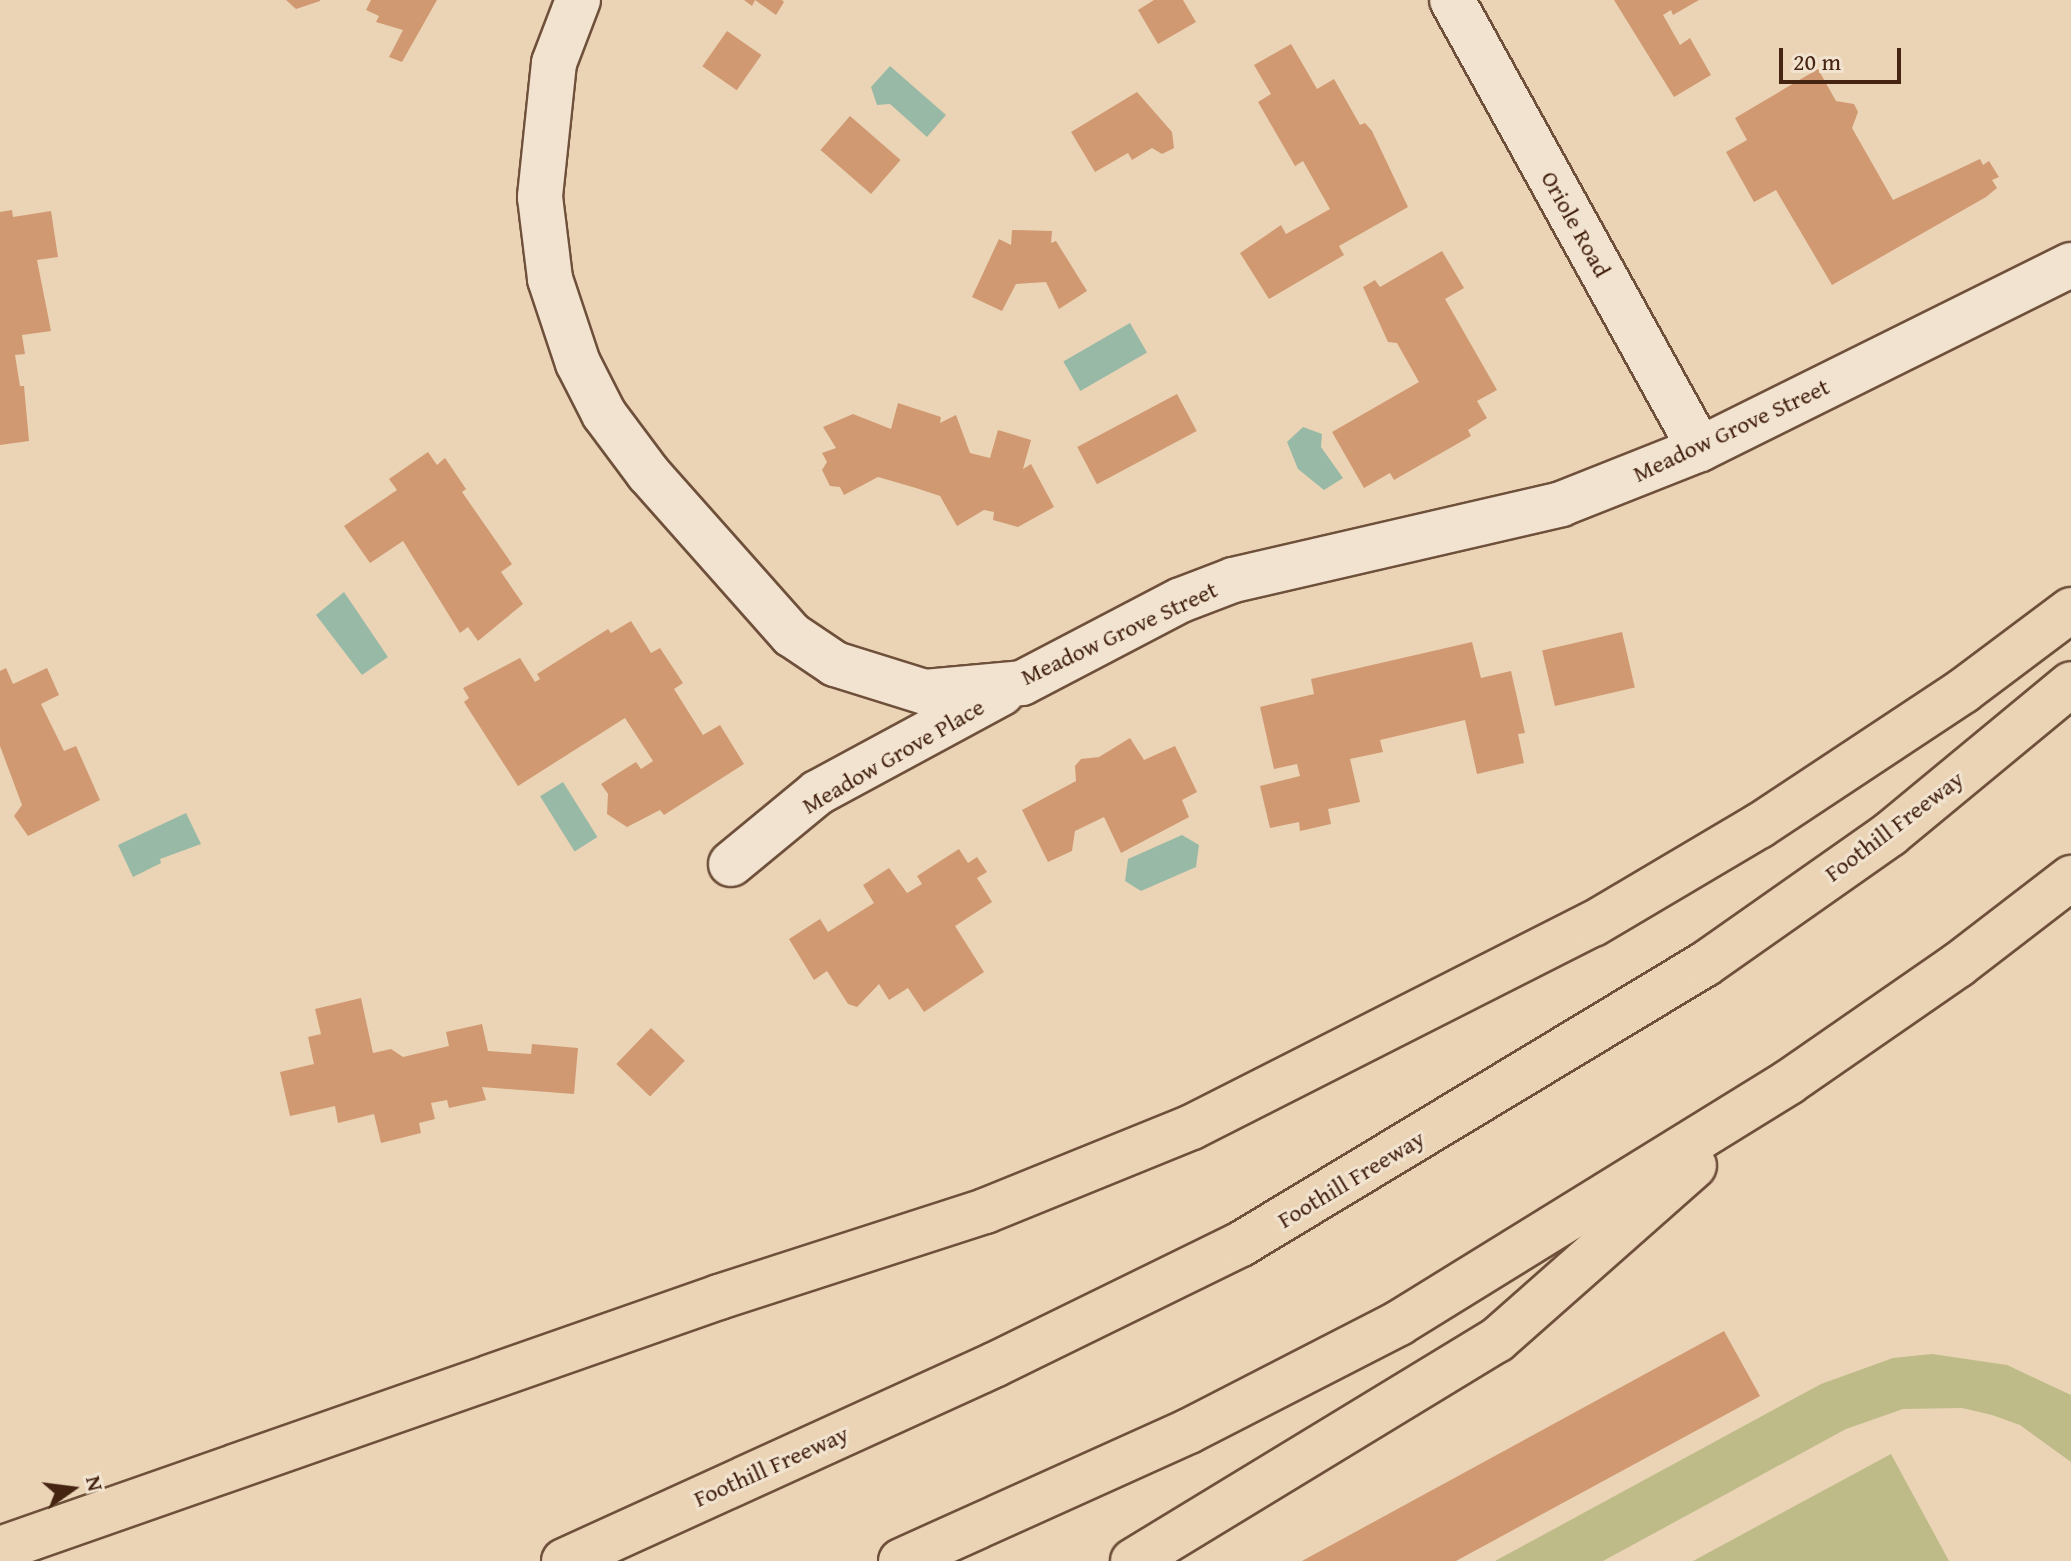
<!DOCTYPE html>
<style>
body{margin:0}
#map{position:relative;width:2071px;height:1561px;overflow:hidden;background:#ead4b5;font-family:"Gentium Book Plus",serif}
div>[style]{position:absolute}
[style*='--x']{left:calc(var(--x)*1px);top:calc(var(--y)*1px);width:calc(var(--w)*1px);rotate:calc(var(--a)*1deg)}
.green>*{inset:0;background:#bebb88}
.water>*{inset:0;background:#99b9a7;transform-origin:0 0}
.building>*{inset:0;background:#d19972;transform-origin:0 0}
.roads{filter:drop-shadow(2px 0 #6f503b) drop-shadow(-2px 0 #6f503b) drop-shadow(0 2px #6f503b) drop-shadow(0 -2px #6f503b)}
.minor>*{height:44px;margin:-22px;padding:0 22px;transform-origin:22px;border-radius:22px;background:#f1e3cf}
.highway>*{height:44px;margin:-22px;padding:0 22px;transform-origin:22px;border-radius:22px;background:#ead4b5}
span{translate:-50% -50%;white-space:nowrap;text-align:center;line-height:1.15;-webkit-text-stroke:6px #f1e3cf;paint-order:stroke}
.street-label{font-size:24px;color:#462412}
.north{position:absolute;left:32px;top:1449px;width:80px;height:80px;-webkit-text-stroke:6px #f1e3cf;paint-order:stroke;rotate:76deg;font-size:22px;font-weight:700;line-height:32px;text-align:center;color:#462412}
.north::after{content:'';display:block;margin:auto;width:28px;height:36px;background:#462412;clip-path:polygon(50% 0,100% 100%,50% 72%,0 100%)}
.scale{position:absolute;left:1779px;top:48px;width:122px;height:36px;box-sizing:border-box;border:4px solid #462412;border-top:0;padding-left:10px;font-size:24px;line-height:28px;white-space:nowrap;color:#462412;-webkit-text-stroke:6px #f1e3cf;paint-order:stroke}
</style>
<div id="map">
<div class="green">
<div style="clip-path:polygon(1932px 1354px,2007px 1365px,2071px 1395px,2071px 1462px,2020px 1425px,1992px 1415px,1962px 1408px,1903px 1409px,1846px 1429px,1603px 1561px,1495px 1561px,1821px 1384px,1893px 1358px)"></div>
<div style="clip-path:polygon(1891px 1454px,1949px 1561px,1693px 1561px)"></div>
</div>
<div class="water">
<div style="clip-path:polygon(890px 66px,946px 115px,927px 137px,890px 104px,877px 105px,871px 87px)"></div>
<div style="left:1130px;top:323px;width:34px;height:77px;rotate:60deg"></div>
<div style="clip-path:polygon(1303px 427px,1322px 434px,1321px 447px,1343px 478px,1324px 490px,1298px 469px,1287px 442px)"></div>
<div style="clip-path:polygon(344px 592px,388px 657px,362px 675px,316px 615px)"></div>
<div style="left:563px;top:782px;width:65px;height:27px;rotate:58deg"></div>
<div style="clip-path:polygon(186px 813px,201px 844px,160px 859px,161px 863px,133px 877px,118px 845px)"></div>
<div style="clip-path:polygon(1182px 835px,1199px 845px,1196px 867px,1141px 891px,1125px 881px,1128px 859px)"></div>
</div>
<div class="building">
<div style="clip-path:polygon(286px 0,320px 0,320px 1px,296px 9px)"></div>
<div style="clip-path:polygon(371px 0,437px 0,402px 62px,389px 57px,403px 30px,376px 22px,379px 16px,366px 10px)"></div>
<div style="clip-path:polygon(744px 0,782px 0,784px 2px,776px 15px,755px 0,752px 6px)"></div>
<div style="clip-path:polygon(1154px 0,1183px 0,1196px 22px,1158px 44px,1138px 10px)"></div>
<div style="clip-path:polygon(1614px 0,1699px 0,1673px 15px,1671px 10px,1663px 15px,1680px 45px,1690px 38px,1711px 75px,1674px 97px)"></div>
<div style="left:727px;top:31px;width:42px;height:43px;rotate:35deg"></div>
<div style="clip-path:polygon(1291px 44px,1317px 89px,1334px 79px,1360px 125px,1365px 123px,1372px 131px,1408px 207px,1339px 246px,1344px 255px,1269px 299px,1240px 253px,1281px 225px,1286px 234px,1330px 209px,1303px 161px,1295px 166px,1258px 102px,1271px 94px,1254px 65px)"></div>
<div style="clip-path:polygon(1818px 69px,1836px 101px,1854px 104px,1858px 112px,1852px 128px,1893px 200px,1980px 159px,1983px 165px,1989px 161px,1999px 177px,1992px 180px,1997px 188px,1986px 197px,1832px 285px,1776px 190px,1754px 202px,1726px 152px,1747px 140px,1735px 118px)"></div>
<div style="clip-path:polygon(1137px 92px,1172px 132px,1174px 148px,1162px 154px,1152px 148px,1132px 160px,1128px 153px,1095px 172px,1071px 132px)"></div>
<div style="left:850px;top:116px;width:67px;height:45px;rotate:41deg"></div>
<div style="clip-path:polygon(12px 210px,13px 217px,51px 211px,58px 257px,37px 260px,51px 331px,22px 335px,25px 354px,15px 355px,20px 386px,24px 386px,29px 441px,0 445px,0 212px)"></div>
<div style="clip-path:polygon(1012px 230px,1052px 231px,1051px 243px,1056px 241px,1087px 291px,1059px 309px,1046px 282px,1016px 284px,1002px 311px,972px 297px,999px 239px,1011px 245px)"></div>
<div style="clip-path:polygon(1442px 251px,1464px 288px,1445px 299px,1497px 390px,1477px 401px,1487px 418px,1468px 430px,1471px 436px,1394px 480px,1390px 473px,1364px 488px,1332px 432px,1419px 382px,1397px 343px,1388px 342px,1363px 287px,1375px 280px,1380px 287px)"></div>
<div style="left:1177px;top:394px;width:42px;height:113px;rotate:62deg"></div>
<div style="clip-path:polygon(898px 403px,941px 417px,940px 423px,956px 415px,970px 453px,990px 458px,998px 430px,1031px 440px,1023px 469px,1031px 464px,1054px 507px,1018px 527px,993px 520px,994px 512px,984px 510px,957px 526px,940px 496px,916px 488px,878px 477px,844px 495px,840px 487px,830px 486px,822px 470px,827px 462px,822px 453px,836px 448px,823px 427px,853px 414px,891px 429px)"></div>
<div style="clip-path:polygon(428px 452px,437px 465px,445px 458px,466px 489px,462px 492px,512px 564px,501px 572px,523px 604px,478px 641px,468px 627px,460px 633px,403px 541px,370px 563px,344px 526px,397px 490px,389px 479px)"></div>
<div style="clip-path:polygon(631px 621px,651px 653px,660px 648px,683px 683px,674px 689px,703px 735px,720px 725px,744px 764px,664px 815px,660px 810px,627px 827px,607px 814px,608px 794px,601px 784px,636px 762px,641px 769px,653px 761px,625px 718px,518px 786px,464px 702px,469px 698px,463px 688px,520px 658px,535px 682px,540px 679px,537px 674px,608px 629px,611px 633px)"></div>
<div style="left:1622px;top:632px;width:57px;height:82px;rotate:77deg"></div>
<div style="clip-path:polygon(1472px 642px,1481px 678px,1511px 671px,1525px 733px,1518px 734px,1524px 763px,1477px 774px,1465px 720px,1380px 740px,1383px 752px,1350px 759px,1360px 802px,1328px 809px,1331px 824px,1300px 831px,1299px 822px,1270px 828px,1260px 786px,1300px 776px,1297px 764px,1274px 769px,1260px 707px,1314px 694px,1311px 679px)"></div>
<div style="clip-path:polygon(6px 668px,13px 684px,47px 668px,59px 695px,41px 704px,64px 751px,76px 746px,100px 800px,28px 836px,14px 816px,22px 805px,0 746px,0 671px)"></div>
<div style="clip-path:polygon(1130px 738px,1144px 760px,1175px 746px,1197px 792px,1182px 800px,1189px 817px,1121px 853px,1104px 817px,1075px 831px,1072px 851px,1048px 862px,1022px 810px,1076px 781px,1075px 766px,1081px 759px,1099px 757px)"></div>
<div style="clip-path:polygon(959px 849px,968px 863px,977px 857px,987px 872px,977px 878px,992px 902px,955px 926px,984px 972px,924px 1012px,908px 988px,889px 1000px,879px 984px,857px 1007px,848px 1004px,827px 971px,814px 980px,789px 939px,820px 919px,828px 932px,874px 903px,863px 885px,889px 868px,907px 893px,922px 884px,917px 876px)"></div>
<div style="clip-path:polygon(361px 998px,373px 1053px,391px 1049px,403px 1057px,449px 1046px,446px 1032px,482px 1024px,488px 1051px,531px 1054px,532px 1044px,578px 1048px,574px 1094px,482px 1087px,486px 1100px,449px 1108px,447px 1100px,431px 1103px,435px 1119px,419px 1123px,421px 1133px,381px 1143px,374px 1114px,338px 1123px,335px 1106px,290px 1116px,280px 1072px,314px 1064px,308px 1037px,321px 1034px,315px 1009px)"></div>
<div style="left:651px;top:1028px;width:47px;height:50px;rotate:44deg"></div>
<div style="clip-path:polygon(1724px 1331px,1760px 1396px,1456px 1561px,1302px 1561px)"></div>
</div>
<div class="roads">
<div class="minor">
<div style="--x:578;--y:0;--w:67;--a:110.9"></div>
<div style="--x:554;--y:63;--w:135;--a:96"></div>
<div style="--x:540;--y:197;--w:83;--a:83"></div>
<div style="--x:550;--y:279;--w:89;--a:71.6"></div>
<div style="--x:578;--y:363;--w:57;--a:63"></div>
<div style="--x:604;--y:414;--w:74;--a:53.3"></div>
<div style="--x:648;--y:473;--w:217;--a:48.4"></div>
<div style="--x:792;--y:635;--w:52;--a:34"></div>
<div style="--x:835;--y:664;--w:94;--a:17.3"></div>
<div style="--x:925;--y:692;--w:97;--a:-5.3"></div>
<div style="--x:1022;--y:683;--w:179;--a:-27.6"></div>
<div style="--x:1181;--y:600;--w:56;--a:-21"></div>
<div style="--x:1233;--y:580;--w:337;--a:-13"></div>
<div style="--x:1561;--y:504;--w:149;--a:-21.6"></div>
<div style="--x:1700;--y:449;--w:414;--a:-26.4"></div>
<div style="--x:1452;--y:0;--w:513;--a:61.09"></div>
<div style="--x:731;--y:864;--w:112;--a:-39.5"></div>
<div style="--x:817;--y:793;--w:210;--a:-28.4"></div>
</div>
<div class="highway">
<div style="--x:0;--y:1549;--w:762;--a:-19.31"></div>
<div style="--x:719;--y:1297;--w:280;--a:-17.9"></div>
<div style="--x:985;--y:1211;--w:223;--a:-22.1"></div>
<div style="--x:1192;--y:1127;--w:449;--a:-26.9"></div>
<div style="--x:1593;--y:924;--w:193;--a:-30.6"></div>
<div style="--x:1759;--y:826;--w:245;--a:-33.5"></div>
<div style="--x:1963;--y:691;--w:135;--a:-36.9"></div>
<div style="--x:564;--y:1561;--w:473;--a:-24.5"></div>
<div style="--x:994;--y:1365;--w:275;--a:-26.1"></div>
<div style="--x:1241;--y:1244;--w:542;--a:-31.11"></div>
<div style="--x:1705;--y:964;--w:226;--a:-35.1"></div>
<div style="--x:1890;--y:834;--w:235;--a:-39.6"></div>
<div style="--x:901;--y:1561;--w:316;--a:-24.3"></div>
<div style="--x:1189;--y:1431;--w:236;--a:-27.2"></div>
<div style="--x:1399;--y:1323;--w:458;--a:-31.7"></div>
<div style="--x:1789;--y:1082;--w:206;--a:-34.7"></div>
<div style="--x:1958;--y:965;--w:143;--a:-37.6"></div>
<div style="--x:1133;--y:1561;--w:426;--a:-31.3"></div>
<div style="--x:1497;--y:1340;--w:263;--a:-41.5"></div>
</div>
</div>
<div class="street-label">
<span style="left:1576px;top:224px;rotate:61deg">Oriole Road</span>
<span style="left:1731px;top:430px;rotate:-25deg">Meadow Grove Street</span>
<span style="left:1119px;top:633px;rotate:-25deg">Meadow Grove Street</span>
<span style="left:893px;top:756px;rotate:-30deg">Meadow Grove Place</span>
<span style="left:1894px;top:826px;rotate:-37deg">Foothill Freeway</span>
<span style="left:1351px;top:1179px;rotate:-31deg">Foothill Freeway</span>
<span style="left:771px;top:1466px;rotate:-24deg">Foothill Freeway</span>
</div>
<div class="north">N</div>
<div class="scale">20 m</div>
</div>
